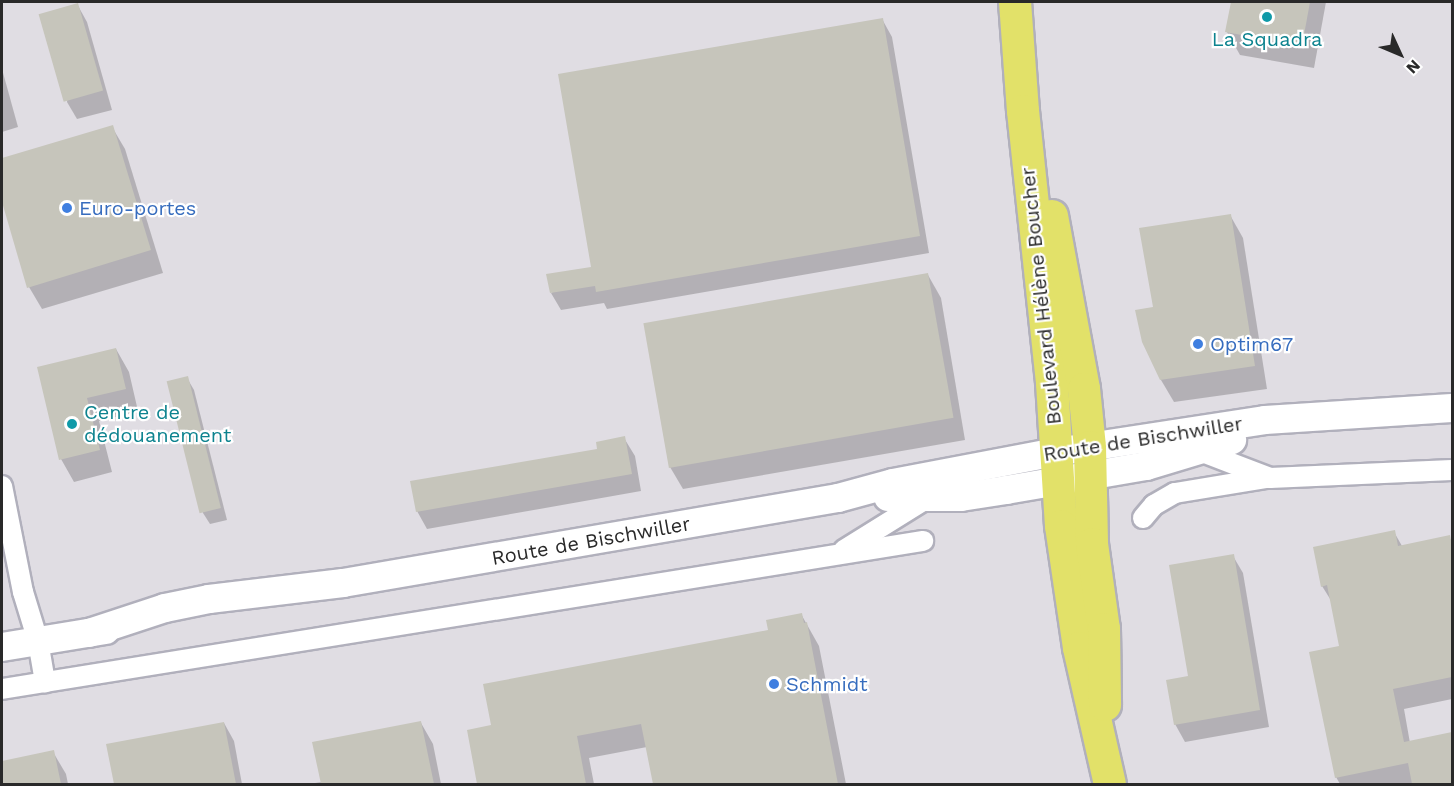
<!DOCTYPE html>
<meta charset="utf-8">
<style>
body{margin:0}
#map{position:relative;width:1454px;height:786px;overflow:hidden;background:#eae7dd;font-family:"Work Sans",sans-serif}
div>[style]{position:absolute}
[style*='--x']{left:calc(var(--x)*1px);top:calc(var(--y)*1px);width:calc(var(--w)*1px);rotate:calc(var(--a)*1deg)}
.industrial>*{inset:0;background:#e0dde3}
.shadow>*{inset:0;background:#0003}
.building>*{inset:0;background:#c6c5bb;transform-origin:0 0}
.roads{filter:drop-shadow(2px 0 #b1b0bc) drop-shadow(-2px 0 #b1b0bc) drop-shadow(0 2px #b1b0bc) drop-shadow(0 -2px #b1b0bc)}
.street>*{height:20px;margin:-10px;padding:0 10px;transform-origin:10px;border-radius:10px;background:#fff}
.secondary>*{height:28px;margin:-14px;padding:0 14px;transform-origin:14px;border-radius:14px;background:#fff}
.primary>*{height:32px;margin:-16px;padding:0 16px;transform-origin:16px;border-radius:16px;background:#e2e169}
.dots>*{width:16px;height:16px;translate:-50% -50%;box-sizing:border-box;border:3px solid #fff;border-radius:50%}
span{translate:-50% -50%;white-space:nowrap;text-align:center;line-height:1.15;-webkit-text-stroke:4.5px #fff;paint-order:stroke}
.culture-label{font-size:20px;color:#0d838f}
.left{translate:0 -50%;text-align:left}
.shop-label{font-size:20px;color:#366cbe}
.street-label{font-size:20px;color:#292929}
.frame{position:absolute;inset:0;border:3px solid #292929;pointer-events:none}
.north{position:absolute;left:1370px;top:24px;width:60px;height:60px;-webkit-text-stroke:4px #fff;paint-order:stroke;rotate:134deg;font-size:16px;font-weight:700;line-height:24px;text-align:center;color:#292929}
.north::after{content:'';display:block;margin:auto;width:21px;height:27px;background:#292929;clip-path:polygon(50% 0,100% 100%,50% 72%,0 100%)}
</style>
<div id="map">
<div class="industrial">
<div style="clip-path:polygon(2px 2px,1452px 2px,1452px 784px,2px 784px,2px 658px,9px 656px,2px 629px)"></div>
</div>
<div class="shadow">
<div style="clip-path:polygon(1232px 2px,1326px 2px,1314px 68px,1240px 55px,1227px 32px)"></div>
<div style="clip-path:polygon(77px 4px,87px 22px,112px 110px,77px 119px,67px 102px)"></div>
<div style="clip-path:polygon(882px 19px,892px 37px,929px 253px,607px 309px,604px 303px,561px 310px,551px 293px,593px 268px)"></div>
<div style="clip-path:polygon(2px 69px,18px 127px,2px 132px)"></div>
<div style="clip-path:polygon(112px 127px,125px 149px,163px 273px,42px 309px,29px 287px,2px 197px,2px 160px)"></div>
<div style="clip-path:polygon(1230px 215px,1243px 238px,1267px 389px,1174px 402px,1161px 380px,1154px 308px)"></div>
<div style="clip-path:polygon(928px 275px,941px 298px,965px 440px,683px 489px,670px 467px,645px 324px)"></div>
<div style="clip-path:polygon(116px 349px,129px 372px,138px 411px,99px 421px,112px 472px,74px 482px,61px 459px,39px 368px)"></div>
<div style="clip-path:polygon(187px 378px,194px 390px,227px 520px,210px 524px,203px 513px,168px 383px)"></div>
<div style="clip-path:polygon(624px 438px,635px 456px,641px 491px,427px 529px,417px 511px,598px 450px)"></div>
<div style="clip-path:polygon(1394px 532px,1402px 546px,1449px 537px,1452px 542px,1452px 699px,1404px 709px,1410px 743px,1452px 734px,1452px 784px,1340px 784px,1336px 777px,1341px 647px,1332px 602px,1322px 586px)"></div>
<div style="clip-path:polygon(1233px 556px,1243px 573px,1269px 727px,1185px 742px,1175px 724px)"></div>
<div style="clip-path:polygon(801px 614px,819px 646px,846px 784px,654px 784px,647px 747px,589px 758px,594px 784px,478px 784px,468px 731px,493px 726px,769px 631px)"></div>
<div style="clip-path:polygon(224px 723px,234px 741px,242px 784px,115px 784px,108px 745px)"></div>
<div style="clip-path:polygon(421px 723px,433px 744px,441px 784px,308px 784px,322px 782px)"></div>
<div style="clip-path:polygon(53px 752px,66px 774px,68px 784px,2px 784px,2px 762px)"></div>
</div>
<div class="building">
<div style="clip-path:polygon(1231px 2px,1310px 2px,1302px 46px,1225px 32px)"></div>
<div style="left:78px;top:3px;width:91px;height:41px;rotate:74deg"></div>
<div style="clip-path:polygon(883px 18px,920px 236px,596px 292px,595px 286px,550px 293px,546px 274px,591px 267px,558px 74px)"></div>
<div style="clip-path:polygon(113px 125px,151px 250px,27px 288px,2px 202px,2px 158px)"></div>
<div style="clip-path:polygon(1231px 214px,1255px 366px,1160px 380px,1142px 342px,1135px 310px,1153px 307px,1139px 228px)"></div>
<div style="left:928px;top:273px;width:147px;height:289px;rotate:80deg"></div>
<div style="clip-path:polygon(116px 348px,126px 389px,87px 398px,100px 450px,59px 460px,37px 367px)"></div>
<div style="left:188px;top:376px;width:136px;height:22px;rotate:76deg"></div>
<div style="clip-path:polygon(625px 436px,632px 474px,416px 512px,410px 481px,597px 449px,596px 442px)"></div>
<div style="clip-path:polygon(1395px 530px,1398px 546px,1450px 535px,1452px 546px,1452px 677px,1393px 689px,1404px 742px,1452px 732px,1452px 784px,1412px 784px,1408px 763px,1335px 778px,1309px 652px,1339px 646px,1327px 585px,1321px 587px,1313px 547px)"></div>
<div style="clip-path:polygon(1234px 554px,1260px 710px,1174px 725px,1166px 680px,1188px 676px,1169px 565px)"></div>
<div style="clip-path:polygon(802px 613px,804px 623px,807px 622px,838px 784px,653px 784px,641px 724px,577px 736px,586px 784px,477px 784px,467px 730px,491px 725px,483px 684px,768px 630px,766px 620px)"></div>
<div style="clip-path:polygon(421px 721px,434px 784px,321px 784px,312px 742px)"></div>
<div style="clip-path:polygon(224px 722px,236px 784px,114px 784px,106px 744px)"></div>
<div style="clip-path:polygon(54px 750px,61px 784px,2px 784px,2px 761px)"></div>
</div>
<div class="roads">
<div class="street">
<div style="--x:1197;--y:450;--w:78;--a:21"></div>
<div style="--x:1270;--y:478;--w:182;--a:-2.5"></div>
<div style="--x:2;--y:486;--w:108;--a:78.8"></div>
<div style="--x:23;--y:592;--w:51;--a:73"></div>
<div style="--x:38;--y:641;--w:42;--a:80.3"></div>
<div style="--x:1143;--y:518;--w:17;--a:-50"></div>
<div style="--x:1154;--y:505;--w:24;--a:-30"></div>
<div style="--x:1175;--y:493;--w:93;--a:-9.3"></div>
<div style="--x:844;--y:550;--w:97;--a:-31.9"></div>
<div style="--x:2;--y:689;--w:933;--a:-9.13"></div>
</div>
<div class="secondary">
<div style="--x:888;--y:497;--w:73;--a:0"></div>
<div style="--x:961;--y:497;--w:46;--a:-8.8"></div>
<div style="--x:1006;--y:490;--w:142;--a:-9.7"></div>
<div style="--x:1146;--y:466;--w:90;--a:-16.8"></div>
<div style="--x:89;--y:633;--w:80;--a:-18.2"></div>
<div style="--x:165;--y:608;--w:45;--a:-11.6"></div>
<div style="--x:209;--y:599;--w:135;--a:-6.8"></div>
<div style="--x:343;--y:583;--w:502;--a:-9.74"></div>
<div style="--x:838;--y:498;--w:57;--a:-15.3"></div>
<div style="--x:893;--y:483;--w:166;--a:-10.8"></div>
<div style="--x:1056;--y:452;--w:211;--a:-8.7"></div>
<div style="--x:1265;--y:420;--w:187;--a:-3.7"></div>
<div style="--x:2;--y:647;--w:105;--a:-9.3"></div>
</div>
<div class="primary">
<div style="--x:1015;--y:2;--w:109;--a:85.8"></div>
<div style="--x:1023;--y:111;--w:274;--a:83.9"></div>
<div style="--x:1052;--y:383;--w:143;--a:86.4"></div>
<div style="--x:1061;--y:526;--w:123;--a:81.6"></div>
<div style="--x:1079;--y:648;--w:139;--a:77.2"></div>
<div style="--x:1052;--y:216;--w:176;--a:79.5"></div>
<div style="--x:1084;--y:389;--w:58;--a:84.1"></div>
<div style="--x:1090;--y:447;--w:97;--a:88.8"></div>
<div style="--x:1092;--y:544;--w:86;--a:82"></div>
<div style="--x:1104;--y:629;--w:76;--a:89.2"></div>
</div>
</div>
<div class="dots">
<div style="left:1267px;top:17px;background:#0f9aa8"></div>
<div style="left:67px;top:208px;background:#3f7fe0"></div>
<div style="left:1198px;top:344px;background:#3f7fe0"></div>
<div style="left:72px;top:424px;background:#0f9aa8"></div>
<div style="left:774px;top:684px;background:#3f7fe0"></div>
</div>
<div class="culture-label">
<span style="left:1267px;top:39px">La Squadra</span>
<span class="left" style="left:84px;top:424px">Centre de<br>dédouanement</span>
</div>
<div class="shop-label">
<span class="left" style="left:79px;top:208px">Euro-portes</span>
<span class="left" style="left:1210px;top:344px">Optim67</span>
<span class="left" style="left:786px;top:684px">Schmidt</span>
</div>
<div class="street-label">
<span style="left:1041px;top:296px;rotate:-96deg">Boulevard Hélène Boucher</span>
<span style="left:1143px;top:439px;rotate:-9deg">Route de Bischwiller</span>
<span style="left:591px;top:541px;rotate:-10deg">Route de Bischwiller</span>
</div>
<div class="frame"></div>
<div class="north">N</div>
</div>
